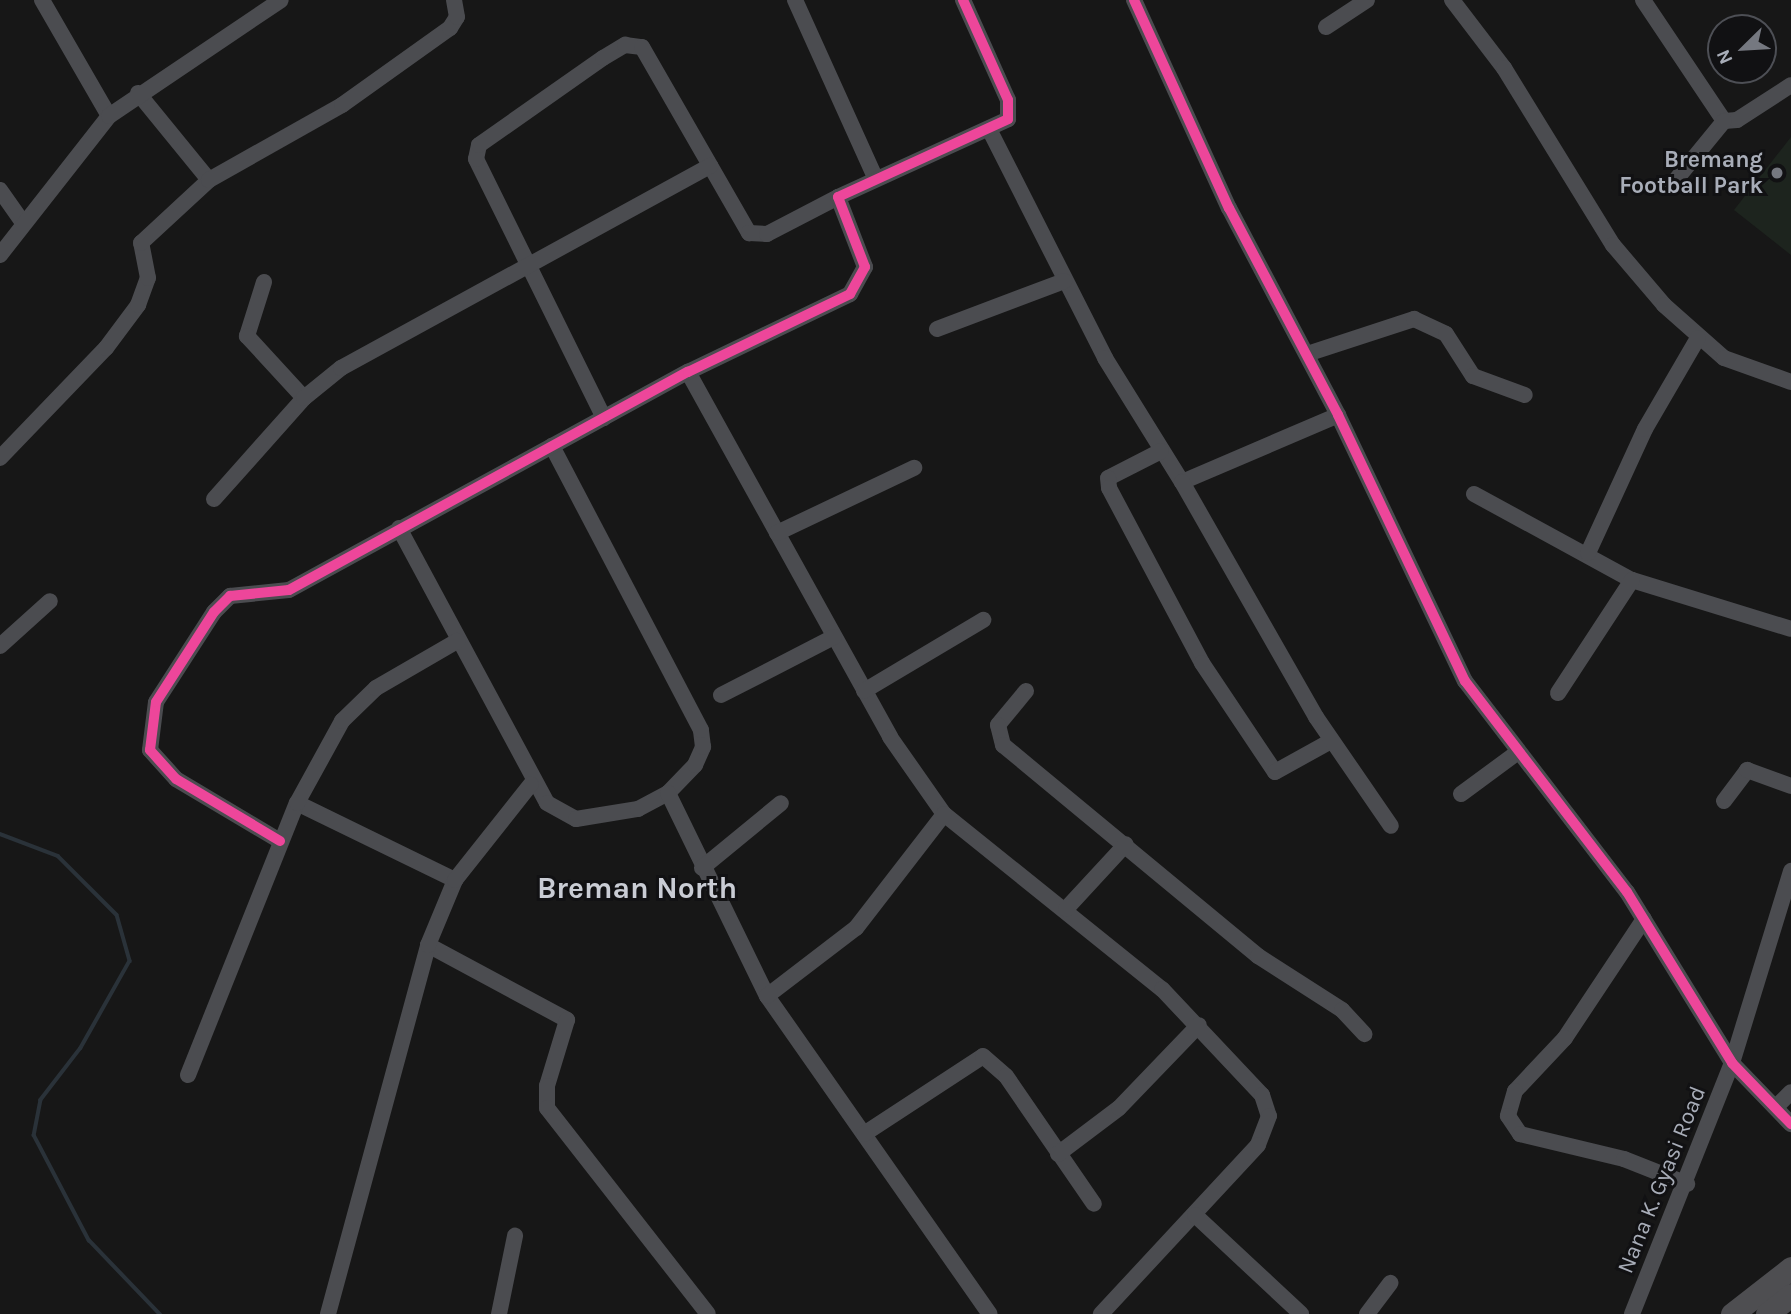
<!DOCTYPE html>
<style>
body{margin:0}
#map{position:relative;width:1791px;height:1314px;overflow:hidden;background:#171717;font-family:Karla,sans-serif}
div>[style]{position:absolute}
.green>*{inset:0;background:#1d241e}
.stream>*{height:3.5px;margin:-1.75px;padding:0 1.75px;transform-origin:1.75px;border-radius:1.75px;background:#2a3239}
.minor>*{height:16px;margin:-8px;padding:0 8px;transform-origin:8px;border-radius:8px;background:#4b4c50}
.highway>*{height:23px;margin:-11.5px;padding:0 11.5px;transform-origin:11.5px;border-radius:11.5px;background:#4e4e51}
.cycleway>*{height:10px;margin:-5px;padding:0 5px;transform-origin:5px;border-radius:5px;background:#ed469a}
.dots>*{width:19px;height:19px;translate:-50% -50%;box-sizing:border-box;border:4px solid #111113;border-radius:50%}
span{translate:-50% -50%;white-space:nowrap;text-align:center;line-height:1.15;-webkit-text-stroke:6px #111113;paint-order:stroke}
.poi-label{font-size:23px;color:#a8adb8;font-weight:700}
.right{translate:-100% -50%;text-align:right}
.street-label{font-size:23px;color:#a8adb8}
.district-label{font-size:30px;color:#c9ccd4;font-weight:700}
.north{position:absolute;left:1707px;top:14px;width:70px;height:70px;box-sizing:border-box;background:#111113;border:2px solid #4d4f55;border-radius:50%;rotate:246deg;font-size:19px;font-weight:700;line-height:28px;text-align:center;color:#a8adb8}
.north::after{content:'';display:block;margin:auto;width:24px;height:32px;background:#757880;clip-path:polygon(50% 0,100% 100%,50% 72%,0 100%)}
</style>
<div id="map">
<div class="green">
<i style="clip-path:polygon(1791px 137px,1791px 255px,1734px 210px)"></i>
</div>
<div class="stream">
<i style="left:0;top:834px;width:62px;rotate:20.8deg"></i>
<i style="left:58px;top:856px;width:83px;rotate:45deg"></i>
<i style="left:117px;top:915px;width:48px;rotate:74.2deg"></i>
<i style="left:130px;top:961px;width:100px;rotate:119.4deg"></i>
<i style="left:81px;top:1048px;width:66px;rotate:127.6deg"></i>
<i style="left:41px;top:1100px;width:36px;rotate:101deg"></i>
<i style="left:34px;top:1135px;width:119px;rotate:62.4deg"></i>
<i style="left:89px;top:1240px;width:103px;rotate:46.2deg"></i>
</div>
<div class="minor">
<i style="left:42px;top:0;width:134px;rotate:60deg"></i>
<i style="left:795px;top:0;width:196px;rotate:65.7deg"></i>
<i style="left:1134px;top:0;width:229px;rotate:65.5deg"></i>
<i style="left:1229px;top:208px;width:234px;rotate:62.2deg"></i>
<i style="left:1338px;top:415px;width:295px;rotate:64.5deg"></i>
<i style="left:1465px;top:681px;width:266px;rotate:52.5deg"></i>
<i style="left:1627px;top:892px;width:201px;rotate:58.4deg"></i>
<i style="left:1732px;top:1063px;width:85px;rotate:46deg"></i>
<i style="left:1452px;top:0;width:86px;rotate:52.6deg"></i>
<i style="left:1504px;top:68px;width:208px;rotate:58.4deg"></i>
<i style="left:1613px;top:245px;width:79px;rotate:49.6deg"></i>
<i style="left:1664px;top:305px;width:80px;rotate:41.5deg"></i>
<i style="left:1724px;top:358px;width:71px;rotate:19.7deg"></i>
<i style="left:1643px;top:0;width:146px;rotate:56.2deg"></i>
<i style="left:1724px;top:121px;width:13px;rotate:-4deg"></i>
<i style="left:1737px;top:120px;width:64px;rotate:-32.9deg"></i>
<i style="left:1326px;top:27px;width:49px;rotate:-33.4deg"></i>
<i style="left:138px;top:93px;width:112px;rotate:50.8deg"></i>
<i style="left:989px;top:129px;width:257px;rotate:63.1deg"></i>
<i style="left:1105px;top:358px;width:146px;rotate:58.2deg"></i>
<i style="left:1182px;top:482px;width:170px;rotate:-23.2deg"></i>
<i style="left:1670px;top:187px;width:85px;rotate:-50.7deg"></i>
<i style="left:0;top:190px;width:39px;rotate:55deg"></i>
<i style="left:0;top:255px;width:177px;rotate:-51.9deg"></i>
<i style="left:109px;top:116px;width:207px;rotate:-34deg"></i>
<i style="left:264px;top:282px;width:57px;rotate:107.5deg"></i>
<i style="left:247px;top:336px;width:84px;rotate:47.4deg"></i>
<i style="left:937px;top:329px;width:136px;rotate:-20.7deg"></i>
<i style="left:1307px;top:354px;width:113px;rotate:-18.1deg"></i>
<i style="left:1414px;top:319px;width:35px;rotate:25deg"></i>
<i style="left:1446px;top:334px;width:50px;rotate:57.3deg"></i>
<i style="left:1473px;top:376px;width:55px;rotate:20.1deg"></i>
<i style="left:688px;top:372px;width:417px;rotate:61deg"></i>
<i style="left:890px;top:737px;width:94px;rotate:55deg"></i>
<i style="left:944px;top:814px;width:280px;rotate:38.8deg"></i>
<i style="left:1162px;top:989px;width:146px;rotate:46.7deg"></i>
<i style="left:1262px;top:1095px;width:22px;rotate:72deg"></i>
<i style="left:1269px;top:1116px;width:31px;rotate:111deg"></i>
<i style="left:1258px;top:1145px;width:231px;rotate:132.9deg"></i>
<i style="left:604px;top:418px;width:289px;rotate:-116.3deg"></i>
<i style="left:476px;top:159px;width:14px;rotate:-78deg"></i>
<i style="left:479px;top:145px;width:151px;rotate:-35.1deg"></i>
<i style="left:603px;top:58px;width:26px;rotate:-31deg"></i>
<i style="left:625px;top:45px;width:17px;rotate:7deg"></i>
<i style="left:642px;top:47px;width:215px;rotate:60.1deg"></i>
<i style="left:749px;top:233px;width:18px;rotate:3deg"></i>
<i style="left:767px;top:234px;width:80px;rotate:-27.5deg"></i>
<i style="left:1161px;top:451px;width:59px;rotate:153deg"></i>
<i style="left:1108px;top:478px;width:10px;rotate:84deg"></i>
<i style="left:1109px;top:488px;width:198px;rotate:62deg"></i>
<i style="left:1202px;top:663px;width:131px;rotate:56.2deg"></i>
<i style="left:1275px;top:772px;width:64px;rotate:-29deg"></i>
<i style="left:0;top:458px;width:153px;rotate:-46.1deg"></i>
<i style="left:106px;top:348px;width:54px;rotate:-53.3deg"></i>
<i style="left:138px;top:305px;width:29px;rotate:-70deg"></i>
<i style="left:148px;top:278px;width:36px;rotate:-101deg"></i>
<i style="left:141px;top:243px;width:93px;rotate:-42.8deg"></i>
<i style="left:209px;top:180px;width:153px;rotate:-29.4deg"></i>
<i style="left:342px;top:105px;width:133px;rotate:-35.5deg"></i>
<i style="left:450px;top:28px;width:13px;rotate:-58deg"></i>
<i style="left:457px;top:17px;width:17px;rotate:-100deg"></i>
<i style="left:1182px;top:482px;width:271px;rotate:60.3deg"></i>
<i style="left:1316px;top:717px;width:132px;rotate:55.5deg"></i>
<i style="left:1474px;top:494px;width:180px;rotate:28.6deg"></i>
<i style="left:1632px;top:580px;width:166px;rotate:17.1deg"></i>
<i style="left:214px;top:499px;width:135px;rotate:-48.3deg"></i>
<i style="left:304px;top:398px;width:48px;rotate:-39deg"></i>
<i style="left:341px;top:368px;width:421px;rotate:-28.7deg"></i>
<i style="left:399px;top:528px;width:312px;rotate:61.7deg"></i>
<i style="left:547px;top:803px;width:33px;rotate:29deg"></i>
<i style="left:576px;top:819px;width:63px;rotate:-9.2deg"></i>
<i style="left:638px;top:809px;width:34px;rotate:-28deg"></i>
<i style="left:668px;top:793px;width:39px;rotate:-46deg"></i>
<i style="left:695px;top:765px;width:20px;rotate:-66deg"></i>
<i style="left:703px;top:747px;width:17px;rotate:-97deg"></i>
<i style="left:701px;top:730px;width:321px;rotate:-117.7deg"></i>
<i style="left:777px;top:533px;width:152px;rotate:-25.4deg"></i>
<i style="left:1588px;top:553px;width:136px;rotate:-65.3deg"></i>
<i style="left:1645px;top:429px;width:105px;rotate:-59.8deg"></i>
<i style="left:0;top:646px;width:67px;rotate:-42deg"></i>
<i style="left:864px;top:691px;width:139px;rotate:-30.8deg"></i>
<i style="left:1026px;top:691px;width:44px;rotate:129.5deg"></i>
<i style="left:998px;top:725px;width:21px;rotate:76deg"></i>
<i style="left:1003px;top:745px;width:331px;rotate:39.6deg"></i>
<i style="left:1258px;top:956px;width:100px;rotate:32.7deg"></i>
<i style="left:1342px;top:1010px;width:33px;rotate:47deg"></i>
<i style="left:1558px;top:693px;width:135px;rotate:-56.8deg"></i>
<i style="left:721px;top:695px;width:127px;rotate:-27.2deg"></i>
<i style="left:668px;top:793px;width:226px;rotate:64deg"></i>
<i style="left:767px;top:996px;width:388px;rotate:55deg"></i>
<i style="left:1461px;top:794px;width:71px;rotate:-36.4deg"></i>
<i style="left:1724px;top:801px;width:39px;rotate:-53deg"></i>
<i style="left:1747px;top:770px;width:47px;rotate:20deg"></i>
<i style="left:297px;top:803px;width:176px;rotate:26deg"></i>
<i style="left:280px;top:841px;width:121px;rotate:-149.2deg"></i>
<i style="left:176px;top:779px;width:39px;rotate:-132deg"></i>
<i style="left:150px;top:750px;width:48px;rotate:-82.9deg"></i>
<i style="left:156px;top:702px;width:107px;rotate:-57.2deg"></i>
<i style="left:214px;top:612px;width:23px;rotate:-45deg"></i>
<i style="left:230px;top:596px;width:59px;rotate:-5.8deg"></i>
<i style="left:289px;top:590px;width:455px;rotate:-28.7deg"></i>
<i style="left:688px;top:372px;width:180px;rotate:-25.7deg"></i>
<i style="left:850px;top:294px;width:31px;rotate:-61deg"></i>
<i style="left:865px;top:267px;width:75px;rotate:-111.1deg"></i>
<i style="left:838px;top:197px;width:187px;rotate:-24.6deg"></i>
<i style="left:1008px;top:119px;width:19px;rotate:-90deg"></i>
<i style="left:1008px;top:100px;width:110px;rotate:-114.2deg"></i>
<i style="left:702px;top:868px;width:102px;rotate:-39.4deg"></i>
<i style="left:1066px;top:909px;width:88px;rotate:-47.3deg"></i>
<i style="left:1644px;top:919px;width:143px;rotate:123.6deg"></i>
<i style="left:1565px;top:1038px;width:73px;rotate:133.3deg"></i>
<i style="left:1515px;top:1091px;width:26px;rotate:106deg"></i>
<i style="left:1508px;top:1116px;width:22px;rotate:56deg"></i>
<i style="left:1520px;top:1134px;width:107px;rotate:13.5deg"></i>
<i style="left:1624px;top:1159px;width:68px;rotate:21.6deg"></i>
<i style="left:428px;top:945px;width:158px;rotate:28.3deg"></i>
<i style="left:567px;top:1020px;width:69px;rotate:106.9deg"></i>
<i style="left:547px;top:1086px;width:22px;rotate:90deg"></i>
<i style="left:547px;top:1108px;width:261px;rotate:52deg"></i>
<i style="left:767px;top:996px;width:112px;rotate:-37.4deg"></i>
<i style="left:856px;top:928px;width:144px;rotate:-52.3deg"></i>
<i style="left:188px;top:1075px;width:293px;rotate:-68.2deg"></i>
<i style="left:297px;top:803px;width:94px;rotate:-61.2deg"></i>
<i style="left:342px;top:721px;width:47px;rotate:-44.1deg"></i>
<i style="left:376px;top:688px;width:94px;rotate:-30.1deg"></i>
<i style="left:1776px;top:1107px;width:21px;rotate:-45deg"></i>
<i style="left:864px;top:1134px;width:142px;rotate:-33.2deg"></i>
<i style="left:983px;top:1056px;width:30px;rotate:41deg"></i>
<i style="left:1006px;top:1076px;width:155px;rotate:55.5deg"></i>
<i style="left:1058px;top:1154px;width:76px;rotate:-37deg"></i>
<i style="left:1119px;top:1108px;width:115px;rotate:-46.1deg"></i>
<i style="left:1195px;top:1215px;width:145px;rotate:43deg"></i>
<i style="left:328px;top:1314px;width:382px;rotate:-74.8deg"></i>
<i style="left:428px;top:945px;width:70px;rotate:-67.4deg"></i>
<i style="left:455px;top:880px;width:122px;rotate:-51.6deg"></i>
<i style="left:499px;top:1314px;width:80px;rotate:-78.4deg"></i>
<i style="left:1367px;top:1314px;width:39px;rotate:-53deg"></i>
<i style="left:1632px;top:1314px;width:270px;rotate:-68.3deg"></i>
<i style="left:1732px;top:1063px;width:201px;rotate:-72.9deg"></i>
</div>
<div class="highway">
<i style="left:1732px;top:1314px;width:75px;rotate:-37.9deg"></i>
<i style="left:1767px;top:1314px;width:31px;rotate:-38deg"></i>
</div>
<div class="cycleway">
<i style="left:1134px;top:0;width:229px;rotate:65.5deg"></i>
<i style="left:1229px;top:208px;width:234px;rotate:62.2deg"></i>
<i style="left:1338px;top:415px;width:295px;rotate:64.5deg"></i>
<i style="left:1465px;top:681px;width:266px;rotate:52.5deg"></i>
<i style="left:1627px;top:892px;width:201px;rotate:58.4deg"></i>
<i style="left:1732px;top:1063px;width:85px;rotate:46deg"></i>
<i style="left:280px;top:841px;width:121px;rotate:-149.2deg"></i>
<i style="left:176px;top:779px;width:39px;rotate:-132deg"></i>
<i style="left:150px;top:750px;width:48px;rotate:-82.9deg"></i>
<i style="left:156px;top:702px;width:107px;rotate:-57.2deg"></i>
<i style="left:214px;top:612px;width:23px;rotate:-45deg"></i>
<i style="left:230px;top:596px;width:59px;rotate:-5.8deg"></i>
<i style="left:289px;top:590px;width:455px;rotate:-28.7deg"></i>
<i style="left:688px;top:372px;width:180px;rotate:-25.7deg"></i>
<i style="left:850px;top:294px;width:31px;rotate:-61deg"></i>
<i style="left:865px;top:267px;width:75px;rotate:-111.1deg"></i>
<i style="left:838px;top:197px;width:187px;rotate:-24.6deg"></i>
<i style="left:1008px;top:119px;width:19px;rotate:-90deg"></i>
<i style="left:1008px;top:100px;width:110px;rotate:-114.2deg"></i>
</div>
<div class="dots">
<i style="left:1777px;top:173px;background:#757880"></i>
</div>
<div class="poi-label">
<span class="right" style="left:1763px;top:173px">Bremang<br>Football Park</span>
</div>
<div class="street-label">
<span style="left:1662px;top:1180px;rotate:-68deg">Nana K. Gyasi Road</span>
</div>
<div class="district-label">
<span style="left:637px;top:888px">Breman North</span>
</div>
<div class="north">N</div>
</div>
